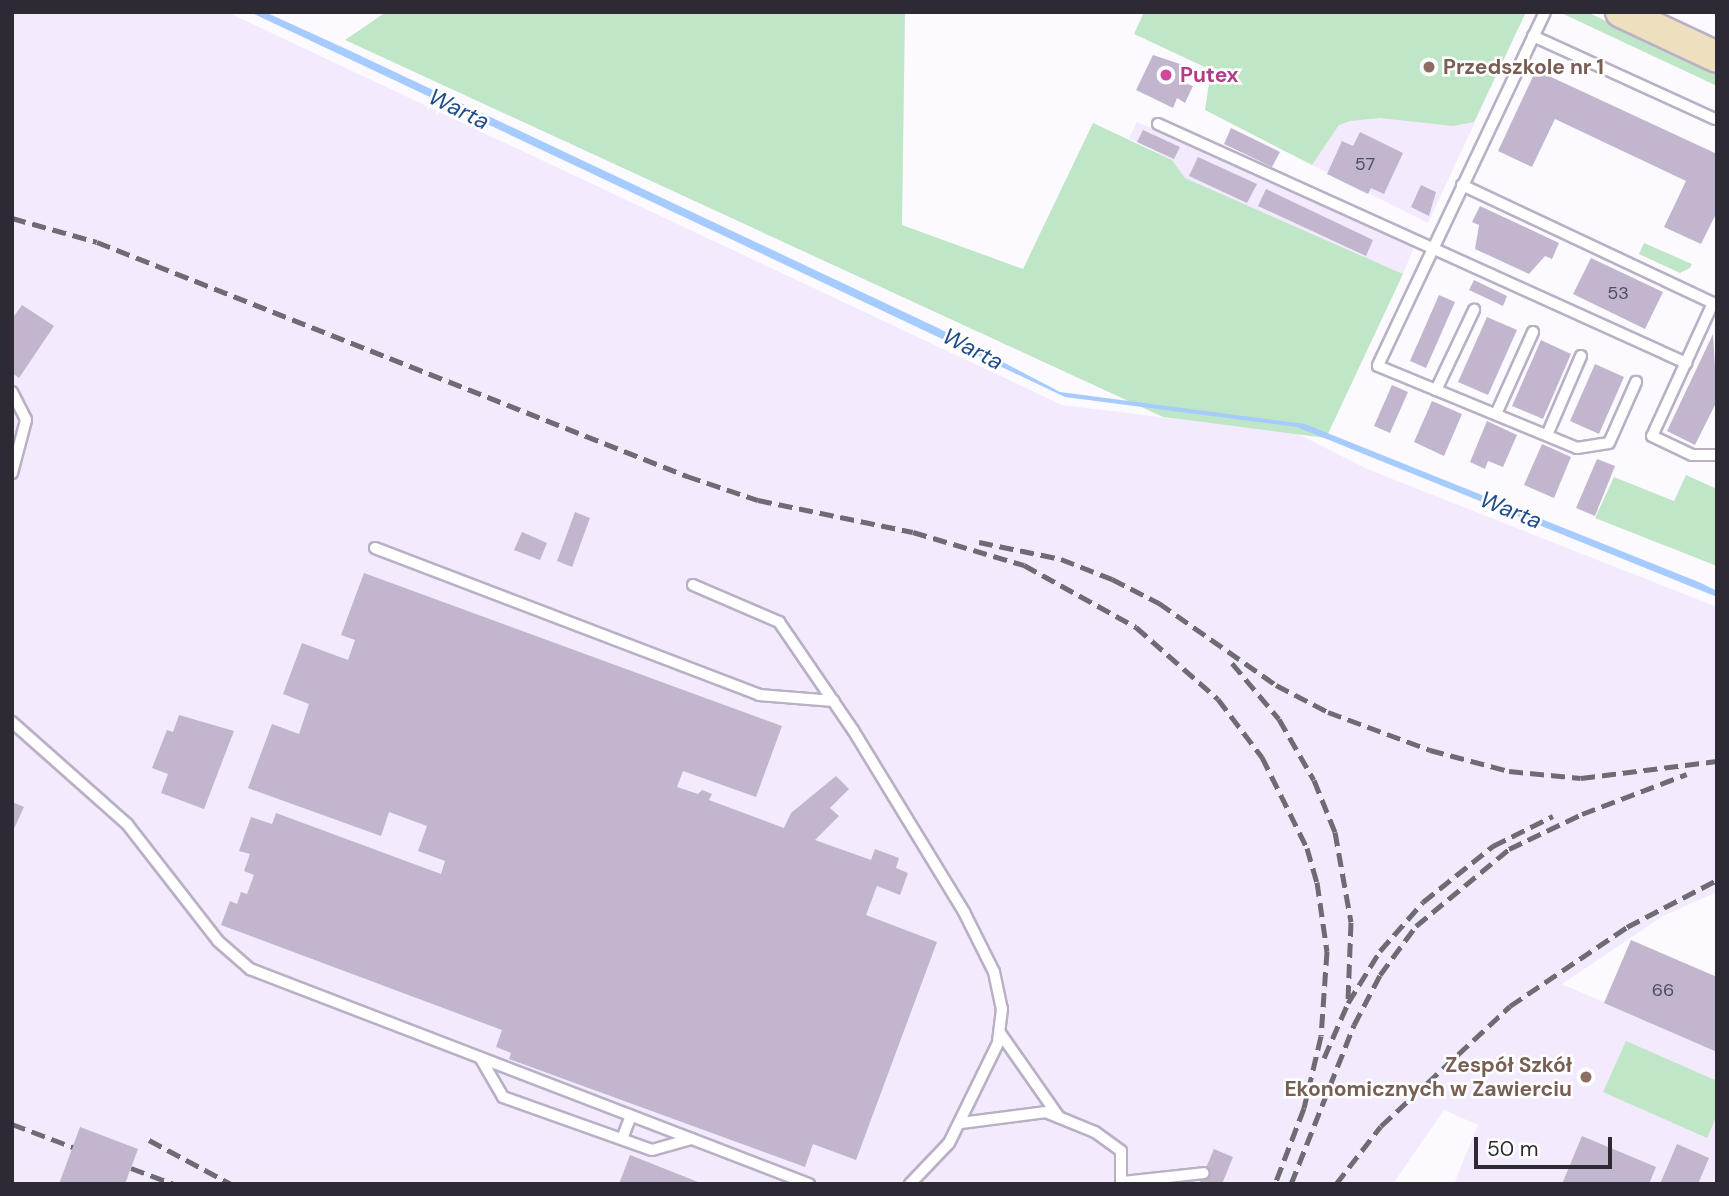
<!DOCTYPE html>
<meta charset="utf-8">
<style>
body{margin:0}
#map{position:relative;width:1729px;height:1196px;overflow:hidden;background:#fcfaff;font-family:"DM Sans",sans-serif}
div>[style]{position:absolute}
.built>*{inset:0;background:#f3eafd}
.green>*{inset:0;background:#bfe6c6}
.water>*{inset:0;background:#a6cbff}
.building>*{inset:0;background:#c1b6cd}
.roads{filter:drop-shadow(2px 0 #bab0c6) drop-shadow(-2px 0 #bab0c6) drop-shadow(0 2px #bab0c6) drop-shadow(0 -2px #bab0c6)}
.service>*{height:10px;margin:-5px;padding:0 5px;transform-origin:5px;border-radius:5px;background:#fff}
.secondary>*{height:30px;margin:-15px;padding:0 15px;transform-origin:15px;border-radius:15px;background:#eee0bf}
.rail>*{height:5px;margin-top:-2.5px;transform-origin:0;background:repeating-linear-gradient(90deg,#6e6b73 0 14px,transparent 0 21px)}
.dots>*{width:19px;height:19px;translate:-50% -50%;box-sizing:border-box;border:4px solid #fff;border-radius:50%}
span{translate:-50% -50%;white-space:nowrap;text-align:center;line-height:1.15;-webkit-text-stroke:5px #fff;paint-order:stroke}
.number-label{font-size:18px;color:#534d5a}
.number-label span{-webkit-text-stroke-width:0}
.education-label{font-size:21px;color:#785e54;font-weight:700}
.left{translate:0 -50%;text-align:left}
.right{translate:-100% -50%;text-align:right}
.hotel-label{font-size:21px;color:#b23c85;font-weight:700}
.water-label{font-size:23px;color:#214d8b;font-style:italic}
.frame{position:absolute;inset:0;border:14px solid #2e2a33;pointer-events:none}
.scale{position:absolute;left:1474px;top:1137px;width:138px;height:32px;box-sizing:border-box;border:4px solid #2e2a33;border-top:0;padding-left:9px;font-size:21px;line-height:24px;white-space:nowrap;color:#2e2a33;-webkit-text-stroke:5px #fff;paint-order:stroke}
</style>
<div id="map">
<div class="built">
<i style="clip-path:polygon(12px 12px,227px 12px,1062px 405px,1298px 434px,1367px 469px,1717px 607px,1717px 892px,1663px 916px,1562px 984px,1717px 1052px,1717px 1184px,1454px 1184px,1478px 1125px,1444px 1110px,1393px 1184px,12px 1184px)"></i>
<i style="clip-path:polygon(1383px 12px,1526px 12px,1428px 223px,1312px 165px)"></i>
<i style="clip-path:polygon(1137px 122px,1414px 247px,1403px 274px,1185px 178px,1172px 160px,1129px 138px)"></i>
</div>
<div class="green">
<i style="clip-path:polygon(386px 12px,905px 12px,902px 225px,1023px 269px,1093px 123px,1172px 160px,1185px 178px,1403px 274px,1326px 438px,1163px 417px,345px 40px)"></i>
<i style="clip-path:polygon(1144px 12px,1526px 12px,1474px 122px,1453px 126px,1380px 118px,1350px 121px,1339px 125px,1312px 165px,1205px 110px,1211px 70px,1134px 34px)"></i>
<i style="clip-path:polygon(1559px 12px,1587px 12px,1717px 74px,1717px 86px)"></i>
<i style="clip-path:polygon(1644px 243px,1692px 264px,1690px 268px,1680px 273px,1639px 254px)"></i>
<i style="clip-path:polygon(1686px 475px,1717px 489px,1717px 566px,1595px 518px,1614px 477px,1674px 501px)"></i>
<i style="clip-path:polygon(1626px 1041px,1717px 1081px,1717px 1115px,1707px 1138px,1603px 1092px)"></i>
</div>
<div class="water">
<i style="clip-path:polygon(250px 12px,265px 12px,344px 48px,938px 328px,1060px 392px,1305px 424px,1701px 583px,1717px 591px,1717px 597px,1297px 427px,1065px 397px)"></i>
</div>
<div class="building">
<i style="clip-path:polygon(1153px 55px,1192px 68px,1185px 83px,1193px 86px,1185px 103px,1177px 98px,1173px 108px,1136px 90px)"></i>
<i style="clip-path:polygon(1536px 70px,1717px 154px,1717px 212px,1701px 244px,1664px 227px,1686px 181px,1555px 119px,1532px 167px,1498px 151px)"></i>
<i style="clip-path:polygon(1231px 128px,1280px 152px,1272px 167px,1224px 144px)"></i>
<i style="clip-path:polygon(1143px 130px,1180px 147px,1174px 159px,1137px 142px)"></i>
<i style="clip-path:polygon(1360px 132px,1403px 153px,1384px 194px,1371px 188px,1368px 194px,1327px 174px,1342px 141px,1353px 146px)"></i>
<i style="clip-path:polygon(1198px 157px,1257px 184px,1247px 203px,1189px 176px)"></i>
<i style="clip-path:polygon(1421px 185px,1436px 192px,1429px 216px,1411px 207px)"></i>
<i style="clip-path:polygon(1266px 189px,1373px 240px,1366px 256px,1258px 206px)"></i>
<i style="clip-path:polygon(1480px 206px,1559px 243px,1552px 259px,1545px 256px,1529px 274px,1475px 249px,1479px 225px,1472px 222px)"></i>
<i style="clip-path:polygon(1591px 258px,1663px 292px,1645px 329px,1573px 294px)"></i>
<i style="clip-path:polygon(1474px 280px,1507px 296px,1503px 306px,1469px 290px)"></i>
<i style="clip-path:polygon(1439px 295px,1455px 302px,1426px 368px,1410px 361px)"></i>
<i style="clip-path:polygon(22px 305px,54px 326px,19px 378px,12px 373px,12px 319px)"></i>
<i style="clip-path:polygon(1487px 317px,1517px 330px,1488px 395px,1458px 382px)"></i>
<i style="clip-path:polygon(1713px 334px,1717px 401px,1695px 445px,1667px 431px)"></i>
<i style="clip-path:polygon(1541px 340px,1571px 354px,1543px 419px,1512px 406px)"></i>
<i style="clip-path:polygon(1595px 364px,1624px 377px,1599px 434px,1570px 421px)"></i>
<i style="clip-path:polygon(1392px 385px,1408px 392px,1390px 433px,1374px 426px)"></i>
<i style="clip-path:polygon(1432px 401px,1462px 414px,1444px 456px,1414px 442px)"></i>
<i style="clip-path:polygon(1487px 421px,1517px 435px,1503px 467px,1488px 461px,1485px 469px,1470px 462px)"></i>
<i style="clip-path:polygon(1542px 444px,1571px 457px,1554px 498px,1524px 485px)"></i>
<i style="clip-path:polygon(1597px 459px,1615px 466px,1595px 516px,1576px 508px)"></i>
<i style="clip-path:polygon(575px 512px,590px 518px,572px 567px,557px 561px)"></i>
<i style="clip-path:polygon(522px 532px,547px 543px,540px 560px,514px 550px)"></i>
<i style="clip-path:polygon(364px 573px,782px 726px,756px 797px,683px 771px,677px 787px,698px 794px,702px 790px,712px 794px,709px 800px,784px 828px,791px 813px,836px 776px,849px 789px,830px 808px,839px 816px,815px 840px,871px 860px,875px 849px,899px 858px,896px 868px,908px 873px,900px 895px,877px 886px,866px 915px,937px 942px,856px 1160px,813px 1144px,805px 1167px,509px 1059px,511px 1053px,496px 1047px,502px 1030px,221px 925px,230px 901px,237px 904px,241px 892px,247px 894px,254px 875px,244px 871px,250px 854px,239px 851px,251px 817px,272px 824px,276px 813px,441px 874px,445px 861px,418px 851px,427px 826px,389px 812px,381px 836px,248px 788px,272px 724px,299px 734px,309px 704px,283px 694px,302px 643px,348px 660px,355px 640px,341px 635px)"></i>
<i style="clip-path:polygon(179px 715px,234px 731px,204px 809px,161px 793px,168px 774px,152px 768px,167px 730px,173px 732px)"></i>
<i style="clip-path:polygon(12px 802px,24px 807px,12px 833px)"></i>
<i style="clip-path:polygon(1631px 940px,1717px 977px,1717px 1052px,1604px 1003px)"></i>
<i style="clip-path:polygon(80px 1127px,138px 1149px,125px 1184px,59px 1184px)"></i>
<i style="clip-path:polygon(1582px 1136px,1656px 1167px,1649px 1184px,1562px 1184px)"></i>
<i style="clip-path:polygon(1677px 1144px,1709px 1158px,1698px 1184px,1660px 1184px)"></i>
<i style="clip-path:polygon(1214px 1149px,1233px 1157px,1222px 1184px,1205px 1184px,1200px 1182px)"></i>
<i style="clip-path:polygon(630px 1155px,703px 1184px,619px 1184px)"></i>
</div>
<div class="roads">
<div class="service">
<i style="left:1545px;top:12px;width:391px;rotate:115.3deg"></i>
<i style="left:1378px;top:366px;width:215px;rotate:22.4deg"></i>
<i style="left:1577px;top:448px;width:32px;rotate:-9deg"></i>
<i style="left:1609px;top:443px;width:67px;rotate:-66.1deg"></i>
<i style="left:1533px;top:36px;width:200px;rotate:24.5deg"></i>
<i style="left:1158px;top:124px;width:580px;rotate:24.35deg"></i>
<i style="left:1462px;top:185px;width:282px;rotate:25.2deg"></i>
<i style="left:1713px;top:303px;width:146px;rotate:114.6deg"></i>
<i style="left:1652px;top:436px;width:44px;rotate:25.4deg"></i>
<i style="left:1692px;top:455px;width:25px"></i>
<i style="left:1436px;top:390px;width:89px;rotate:-64.6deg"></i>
<i style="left:12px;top:392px;width:31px;rotate:63deg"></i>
<i style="left:26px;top:420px;width:55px;rotate:104.8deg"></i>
<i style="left:1496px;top:414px;width:90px;rotate:-65.7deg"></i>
<i style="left:1547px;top:435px;width:86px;rotate:-66.7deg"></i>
<i style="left:375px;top:548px;width:411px;rotate:20.9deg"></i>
<i style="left:759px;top:695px;width:75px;rotate:4.6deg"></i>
<i style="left:693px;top:585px;width:94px;rotate:23.3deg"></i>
<i style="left:779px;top:622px;width:131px;rotate:55.6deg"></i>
<i style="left:853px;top:730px;width:213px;rotate:58.6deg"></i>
<i style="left:964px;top:912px;width:67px;rotate:63.4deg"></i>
<i style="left:994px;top:972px;width:38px;rotate:78deg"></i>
<i style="left:1002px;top:1009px;width:34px;rotate:97deg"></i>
<i style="left:998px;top:1043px;width:111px;rotate:116.1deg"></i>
<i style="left:949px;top:1143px;width:57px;rotate:133.6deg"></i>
<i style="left:12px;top:722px;width:154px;rotate:41.6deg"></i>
<i style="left:127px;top:824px;width:148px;rotate:52.1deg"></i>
<i style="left:218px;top:941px;width:43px;rotate:41.2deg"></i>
<i style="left:250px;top:969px;width:599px;rotate:21.04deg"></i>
<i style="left:1000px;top:1033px;width:103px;rotate:54.9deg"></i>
<i style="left:481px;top:1059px;width:44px;rotate:59.9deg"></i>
<i style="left:503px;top:1097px;width:158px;rotate:19.6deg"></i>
<i style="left:652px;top:1150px;width:41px;rotate:-15.8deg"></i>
<i style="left:961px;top:1123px;width:86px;rotate:-7.4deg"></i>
<i style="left:1046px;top:1112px;width:53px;rotate:22.2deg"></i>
<i style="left:1095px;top:1132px;width:32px;rotate:36deg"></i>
<i style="left:1121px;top:1151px;width:33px;rotate:90deg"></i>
<i style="left:622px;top:1139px;width:25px;rotate:-69deg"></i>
<i style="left:1123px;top:1182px;width:81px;rotate:-6.3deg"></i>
</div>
<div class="secondary">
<i style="left:1621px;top:12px;width:106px;rotate:25.1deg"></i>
</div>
</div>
<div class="rail">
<i style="left:12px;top:218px;width:88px;rotate:15.8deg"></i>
<i style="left:97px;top:242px;width:635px;rotate:21.63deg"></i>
<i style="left:687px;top:476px;width:75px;rotate:18.7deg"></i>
<i style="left:758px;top:500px;width:158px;rotate:11.7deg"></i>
<i style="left:913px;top:532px;width:116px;rotate:16.6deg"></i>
<i style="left:1024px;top:565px;width:128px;rotate:29deg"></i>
<i style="left:1136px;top:627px;width:109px;rotate:41.3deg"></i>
<i style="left:1218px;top:699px;width:73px;rotate:52.8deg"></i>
<i style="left:1262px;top:757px;width:102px;rotate:63.7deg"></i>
<i style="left:1307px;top:848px;width:35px;rotate:74deg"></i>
<i style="left:1317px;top:882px;width:70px;rotate:81.8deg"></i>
<i style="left:1327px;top:951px;width:85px;rotate:94deg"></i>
<i style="left:1321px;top:1036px;width:74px;rotate:103.3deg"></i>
<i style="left:1304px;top:1108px;width:81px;rotate:110.9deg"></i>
<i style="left:979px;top:542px;width:84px;rotate:11.7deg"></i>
<i style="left:1061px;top:559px;width:55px;rotate:21.4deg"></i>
<i style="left:1112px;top:579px;width:53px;rotate:27.1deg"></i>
<i style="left:1159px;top:603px;width:143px;rotate:35deg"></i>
<i style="left:1276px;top:685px;width:59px;rotate:27.4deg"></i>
<i style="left:1328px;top:712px;width:109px;rotate:20.4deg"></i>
<i style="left:1430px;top:750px;width:82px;rotate:14.9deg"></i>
<i style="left:1509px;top:771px;width:72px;rotate:5.6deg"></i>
<i style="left:1581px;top:778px;width:137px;rotate:-7.1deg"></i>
<i style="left:1232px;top:663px;width:73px;rotate:50deg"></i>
<i style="left:1279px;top:719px;width:70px;rotate:60.2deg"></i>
<i style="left:1314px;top:780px;width:56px;rotate:68deg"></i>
<i style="left:1335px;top:832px;width:91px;rotate:79.9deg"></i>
<i style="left:1351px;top:922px;width:79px;rotate:92.2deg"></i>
<i style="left:1324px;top:1058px;width:60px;rotate:-66.4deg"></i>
<i style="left:1348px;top:1003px;width:61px;rotate:-58.4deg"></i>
<i style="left:1380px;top:951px;width:65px;rotate:-48.7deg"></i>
<i style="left:1423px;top:902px;width:90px;rotate:-38.7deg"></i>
<i style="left:1493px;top:846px;width:67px;rotate:-26.6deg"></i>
<i style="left:12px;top:1124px;width:65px;rotate:20.7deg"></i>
<i style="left:149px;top:1140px;width:93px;rotate:28.2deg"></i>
<i style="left:131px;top:1168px;width:46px;rotate:20.4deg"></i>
<i style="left:1291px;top:1184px;width:171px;rotate:-68.4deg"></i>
<i style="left:1354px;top:1025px;width:56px;rotate:-62.5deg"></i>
<i style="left:1380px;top:975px;width:61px;rotate:-53.7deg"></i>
<i style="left:1416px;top:926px;width:121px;rotate:-39.6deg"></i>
<i style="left:1509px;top:849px;width:81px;rotate:-25.6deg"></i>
<i style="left:1582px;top:814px;width:112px;rotate:-20.9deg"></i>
<i style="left:1336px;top:1184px;width:73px;rotate:-52.2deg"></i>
<i style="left:1381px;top:1126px;width:176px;rotate:-42.9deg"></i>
<i style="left:1510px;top:1006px;width:141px;rotate:-34deg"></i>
<i style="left:1627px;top:927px;width:102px;rotate:-27.6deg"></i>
</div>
<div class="dots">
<i style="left:1429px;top:67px;background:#8d6e63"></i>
<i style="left:1166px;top:75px;background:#d1479c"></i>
<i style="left:1586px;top:1077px;background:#8d6e63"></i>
</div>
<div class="number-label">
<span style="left:1365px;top:164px">57</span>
<span style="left:1618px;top:293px">53</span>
<span style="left:1663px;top:990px">66</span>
</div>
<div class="education-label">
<span class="left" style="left:1443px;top:67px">Przedszkole nr 1</span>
<span class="right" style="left:1572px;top:1077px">Zespół Szkół<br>Ekonomicznych w Zawierciu</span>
</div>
<div class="hotel-label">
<span class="left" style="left:1180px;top:75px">Putex</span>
</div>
<div class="water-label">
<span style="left:459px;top:109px;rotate:26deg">Warta</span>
<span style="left:973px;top:349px;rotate:27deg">Warta</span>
<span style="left:1511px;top:510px;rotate:22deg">Warta</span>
</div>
<div class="frame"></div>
<div class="scale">50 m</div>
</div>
